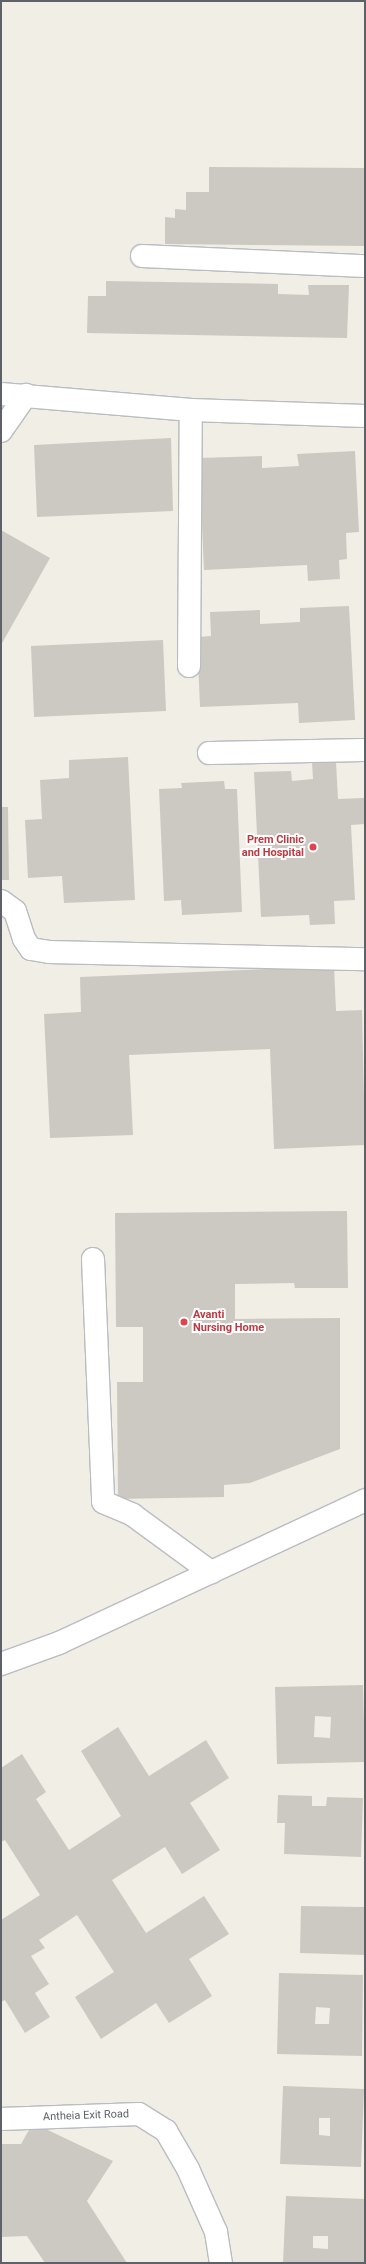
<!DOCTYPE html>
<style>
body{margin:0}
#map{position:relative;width:366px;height:2264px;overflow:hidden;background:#f1eee6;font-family:Roboto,sans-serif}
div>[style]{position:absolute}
.building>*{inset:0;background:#ccc9c3}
.roads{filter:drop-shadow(1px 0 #b9bcc1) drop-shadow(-1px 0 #b9bcc1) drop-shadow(0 1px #b9bcc1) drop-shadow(0 -1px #b9bcc1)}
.minor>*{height:22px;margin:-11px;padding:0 11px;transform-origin:11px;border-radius:11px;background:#fff}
.dots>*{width:11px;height:11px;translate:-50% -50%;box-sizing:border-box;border:2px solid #fff;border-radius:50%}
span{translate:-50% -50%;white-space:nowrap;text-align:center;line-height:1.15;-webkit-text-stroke:4px #fff;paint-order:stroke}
.health-label{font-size:11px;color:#be3a42;font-weight:700}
.right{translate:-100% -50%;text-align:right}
.left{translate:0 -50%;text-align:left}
.street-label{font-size:11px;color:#5e6268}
.frame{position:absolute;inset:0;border:2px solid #5e6268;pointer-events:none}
</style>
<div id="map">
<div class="building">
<i style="clip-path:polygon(209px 167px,365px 168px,365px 246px,165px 244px,165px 217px,175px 218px,175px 209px,186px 210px,186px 192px,209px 192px)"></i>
<i style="clip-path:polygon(106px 281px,278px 284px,278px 294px,309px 295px,308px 285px,349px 285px,347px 338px,87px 333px,88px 296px,106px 296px)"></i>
<i style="clip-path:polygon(171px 438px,173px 511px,37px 517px,34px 445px)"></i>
<i style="clip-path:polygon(355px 451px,359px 532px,346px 533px,347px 559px,339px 560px,340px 579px,308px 581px,307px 565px,204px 570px,199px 458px,262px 456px,262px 468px,299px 466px,297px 454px)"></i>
<i style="clip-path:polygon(1px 530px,50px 558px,1px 645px)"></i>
<i style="clip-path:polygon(349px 606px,355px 720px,299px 723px,298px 703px,200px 707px,197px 637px,211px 636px,210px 612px,260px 610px,260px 624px,300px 622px,300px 608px)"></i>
<i style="clip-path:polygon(163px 640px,166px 711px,34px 717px,31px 646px)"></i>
<i style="clip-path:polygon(128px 757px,135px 900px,64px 903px,62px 876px,28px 878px,25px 820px,42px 819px,40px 780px,69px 778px,69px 760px)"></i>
<i style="clip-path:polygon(336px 762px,338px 799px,364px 798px,365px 824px,351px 825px,355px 900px,334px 901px,335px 924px,310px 925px,309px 915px,261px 917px,254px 772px,291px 771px,292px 781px,313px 779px,312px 763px)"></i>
<i style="clip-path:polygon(224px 781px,225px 789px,237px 789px,242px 912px,182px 915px,181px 900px,164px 901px,159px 789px,182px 788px,181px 783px)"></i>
<i style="clip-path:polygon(1px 807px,8px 807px,9px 880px,1px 880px)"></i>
<i style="clip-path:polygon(334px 966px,336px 1011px,362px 1010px,365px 1145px,274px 1149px,270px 1049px,129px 1055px,133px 1135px,50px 1138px,44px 1014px,81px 1012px,80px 977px)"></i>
<i style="clip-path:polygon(347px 1211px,348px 1288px,295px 1288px,294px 1283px,235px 1284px,235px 1319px,340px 1318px,340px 1449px,250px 1483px,224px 1485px,224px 1497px,118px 1499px,117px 1382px,143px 1382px,143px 1327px,116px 1327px,115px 1213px)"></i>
<i style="clip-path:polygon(evenodd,363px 1685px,365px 1762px,277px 1764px,275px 1687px,363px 1685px,315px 1716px,331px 1717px,330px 1738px,314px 1737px,315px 1716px)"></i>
<i style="clip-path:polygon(118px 1727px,149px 1776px,206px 1740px,229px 1778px,190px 1803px,220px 1850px,182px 1874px,165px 1847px,112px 1880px,146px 1933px,204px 1896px,229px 1934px,189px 1959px,212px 1996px,169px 2023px,156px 2003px,101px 2039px,75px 1997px,114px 1972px,77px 1915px,39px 1940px,45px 1948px,31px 1956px,49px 1984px,35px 1993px,50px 2017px,25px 2033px,5px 2000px,1px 2002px,1px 1920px,40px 1895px,5px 1840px,1px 1842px,1px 1768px,22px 1754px,46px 1792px,36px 1799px,69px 1850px,121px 1816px,81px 1751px)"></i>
<i style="clip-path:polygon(278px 1795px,312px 1796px,312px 1806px,326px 1806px,327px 1797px,363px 1798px,361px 1857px,284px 1854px,285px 1823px,277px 1823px)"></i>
<i style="clip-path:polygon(301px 1906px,365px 1907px,365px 1955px,300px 1953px)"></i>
<i style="clip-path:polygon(evenodd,279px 1973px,363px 1975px,362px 2056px,277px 2054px,279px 1973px,316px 2007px,330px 2008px,329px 2024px,315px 2024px,316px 2007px)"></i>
<i style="clip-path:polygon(evenodd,283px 2086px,364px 2089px,361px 2167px,280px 2164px,283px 2086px,319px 2118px,330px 2118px,330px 2136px,319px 2135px,319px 2118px)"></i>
<i style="clip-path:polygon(33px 2123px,113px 2161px,87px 2201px,127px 2263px,45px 2263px,27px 2236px,1px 2237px,1px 2144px,21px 2144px)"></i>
<i style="clip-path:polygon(evenodd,286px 2196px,365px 2199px,365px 2263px,283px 2263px,286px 2196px,313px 2236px,328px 2236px,328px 2249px,313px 2248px,313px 2236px)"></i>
</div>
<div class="roads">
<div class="minor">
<i style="left:142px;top:256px;width:223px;rotate:2.6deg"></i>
<i style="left:1px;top:394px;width:191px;rotate:4.8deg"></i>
<i style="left:191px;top:410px;width:174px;rotate:2deg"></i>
<i style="left:1px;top:431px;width:44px;rotate:-55.2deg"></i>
<i style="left:189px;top:666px;width:256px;rotate:-89.6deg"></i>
<i style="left:209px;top:753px;width:156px;rotate:-1.1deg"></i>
<i style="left:1px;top:901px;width:17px;rotate:36deg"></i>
<i style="left:15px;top:911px;width:29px;rotate:72deg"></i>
<i style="left:24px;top:939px;width:12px;rotate:55deg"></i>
<i style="left:31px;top:949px;width:18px;rotate:9deg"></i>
<i style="left:49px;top:952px;width:316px;rotate:1.3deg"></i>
<i style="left:93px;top:1259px;width:243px;rotate:87.6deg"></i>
<i style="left:103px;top:1502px;width:33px;rotate:23deg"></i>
<i style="left:133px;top:1515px;width:97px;rotate:36.2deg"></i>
<i style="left:1px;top:1664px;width:62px;rotate:-19.9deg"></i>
<i style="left:59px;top:1643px;width:338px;rotate:-25deg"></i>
<i style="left:1px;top:2119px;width:138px;rotate:-2.1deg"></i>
<i style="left:139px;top:2114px;width:32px;rotate:32deg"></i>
<i style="left:166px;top:2131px;width:44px;rotate:59.9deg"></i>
<i style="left:188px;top:2169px;width:69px;rotate:66deg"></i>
<i style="left:216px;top:2232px;width:31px;rotate:81deg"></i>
</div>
</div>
<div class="dots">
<i style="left:313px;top:847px;background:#e0444e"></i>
<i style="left:184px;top:1322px;background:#e0444e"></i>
</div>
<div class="health-label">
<span class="right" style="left:304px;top:847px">Prem Clinic<br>and Hospital</span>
<span class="left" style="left:193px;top:1322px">Avanti<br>Nursing Home</span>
</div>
<div class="street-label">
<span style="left:86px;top:2116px;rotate:-2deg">Antheia Exit Road</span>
</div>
<div class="frame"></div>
</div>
